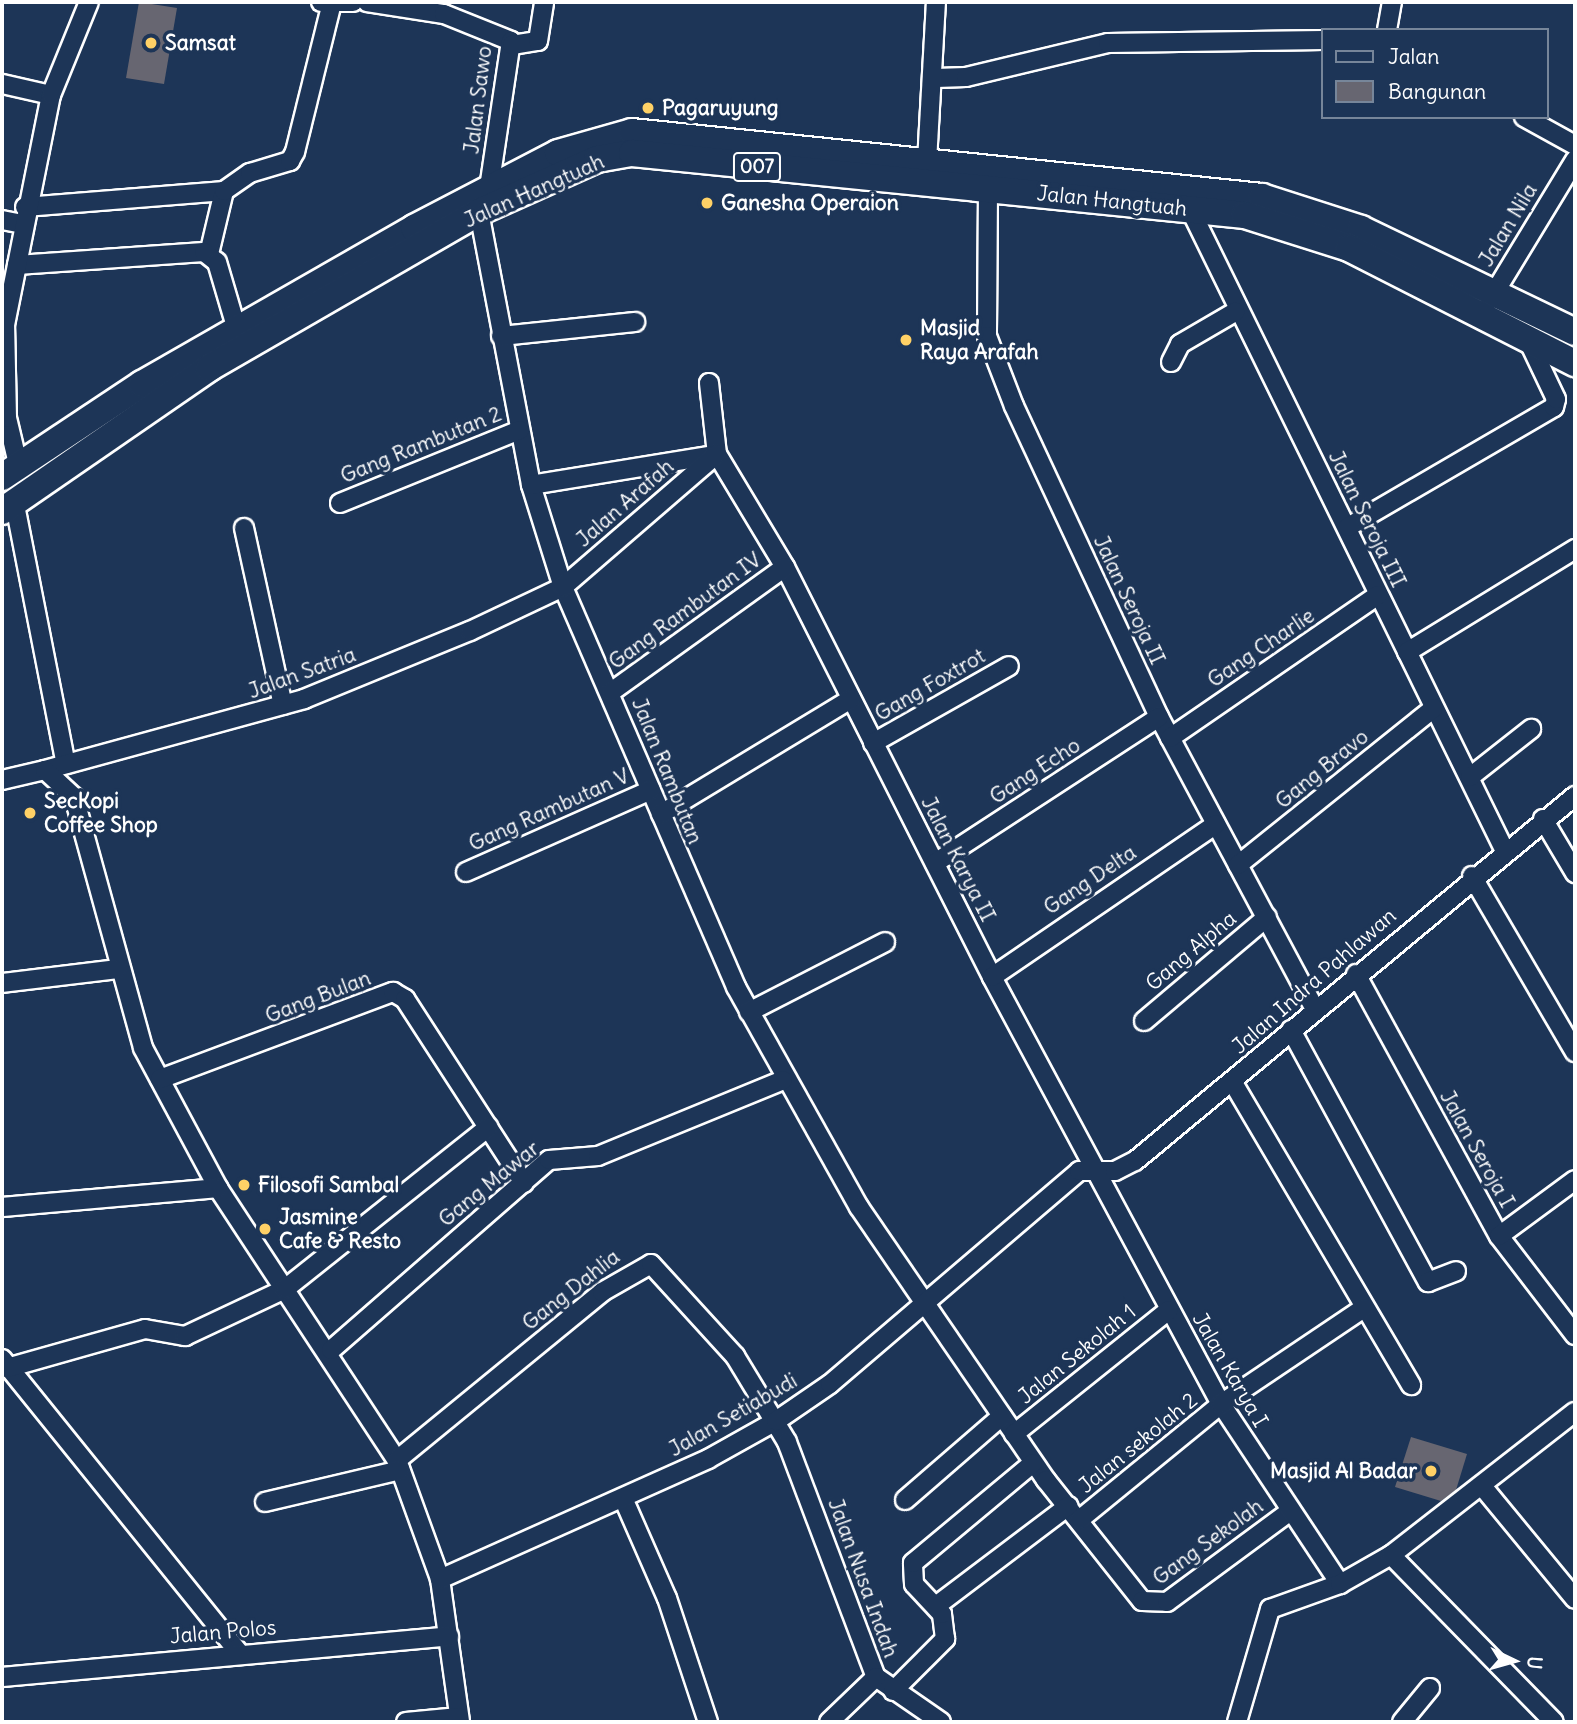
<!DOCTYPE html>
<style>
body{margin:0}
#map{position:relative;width:1577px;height:1724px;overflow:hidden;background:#1d3557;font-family:Delius,sans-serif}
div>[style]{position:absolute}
.building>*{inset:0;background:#676671}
.roads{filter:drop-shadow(2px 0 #fff) drop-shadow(-2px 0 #fff) drop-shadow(0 2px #fff) drop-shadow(0 -2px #fff)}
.minor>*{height:18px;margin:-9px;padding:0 9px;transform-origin:9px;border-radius:9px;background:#1d3557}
.highway>*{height:26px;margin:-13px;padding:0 13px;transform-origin:13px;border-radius:13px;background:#1d3557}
.dots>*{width:19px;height:19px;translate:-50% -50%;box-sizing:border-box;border:4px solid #1d3557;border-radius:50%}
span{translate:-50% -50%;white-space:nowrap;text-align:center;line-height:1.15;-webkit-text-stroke:7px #1d3557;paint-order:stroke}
.shield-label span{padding:2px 5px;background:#1d3557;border:2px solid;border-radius:5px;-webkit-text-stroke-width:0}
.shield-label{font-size:19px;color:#fff;font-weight:700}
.poi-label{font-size:21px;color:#fff;font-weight:700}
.left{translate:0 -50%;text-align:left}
.right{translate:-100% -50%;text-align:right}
.street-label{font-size:21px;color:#fff}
.frame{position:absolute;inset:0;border:4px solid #fff;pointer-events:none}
.legend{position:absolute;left:1321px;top:28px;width:228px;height:91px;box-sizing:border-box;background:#1d3557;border:2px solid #77869a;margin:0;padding:9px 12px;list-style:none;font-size:21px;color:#fff}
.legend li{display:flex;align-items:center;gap:14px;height:35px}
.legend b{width:35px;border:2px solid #77869a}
.north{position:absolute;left:1479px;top:1626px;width:70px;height:70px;-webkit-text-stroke:5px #1d3557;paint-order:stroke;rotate:95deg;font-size:19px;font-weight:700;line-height:28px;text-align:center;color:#fff}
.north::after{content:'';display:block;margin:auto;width:24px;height:32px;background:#fff;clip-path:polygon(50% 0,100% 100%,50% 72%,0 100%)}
</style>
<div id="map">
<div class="building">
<i style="clip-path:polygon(139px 2px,177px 8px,164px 84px,126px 78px)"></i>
<i style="clip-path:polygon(1411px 1437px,1467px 1454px,1456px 1490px,1441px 1501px,1395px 1487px)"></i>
</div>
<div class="roads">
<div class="minor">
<i style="left:321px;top:2px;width:32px"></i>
<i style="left:367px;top:2px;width:78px;rotate:8.9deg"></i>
<i style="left:444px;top:14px;width:72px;rotate:21.9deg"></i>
<i style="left:511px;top:41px;width:149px;rotate:98.5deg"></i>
<i style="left:1387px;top:30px;width:28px;rotate:-80deg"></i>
<i style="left:512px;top:45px;width:26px;rotate:-9deg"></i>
<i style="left:538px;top:41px;width:39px;rotate:-81deg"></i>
<i style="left:936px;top:78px;width:30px;rotate:-2deg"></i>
<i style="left:966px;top:77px;width:146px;rotate:-13.5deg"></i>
<i style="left:1108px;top:43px;width:215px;rotate:-0.8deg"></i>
<i style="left:2px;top:84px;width:50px;rotate:12.7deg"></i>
<i style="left:1524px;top:117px;width:58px;rotate:28.8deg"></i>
<i style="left:927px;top:162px;width:160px;rotate:-86.8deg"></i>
<i style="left:988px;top:189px;width:147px;rotate:90.4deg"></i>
<i style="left:987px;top:336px;width:75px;rotate:68.9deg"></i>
<i style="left:1014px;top:406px;width:343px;rotate:65deg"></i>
<i style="left:1159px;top:717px;width:329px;rotate:61.9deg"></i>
<i style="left:25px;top:207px;width:200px;rotate:-4.6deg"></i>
<i style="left:1190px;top:209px;width:713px;rotate:63.87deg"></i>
<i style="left:479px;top:212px;width:278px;rotate:79.2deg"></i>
<i style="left:531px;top:485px;width:107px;rotate:72.6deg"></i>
<i style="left:563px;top:587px;width:436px;rotate:66.6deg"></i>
<i style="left:736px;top:987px;width:252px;rotate:60.8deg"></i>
<i style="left:859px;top:1207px;width:331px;rotate:55.6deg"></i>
<i style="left:1046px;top:1480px;width:154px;rotate:51.6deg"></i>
<i style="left:1142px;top:1601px;width:25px;rotate:2deg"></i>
<i style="left:1167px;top:1602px;width:152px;rotate:-36.4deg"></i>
<i style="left:2px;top:220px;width:21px;rotate:11deg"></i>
<i style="left:209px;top:254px;width:65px;rotate:-76.6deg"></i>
<i style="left:224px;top:191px;width:32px;rotate:-35deg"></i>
<i style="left:250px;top:173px;width:42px;rotate:-16.7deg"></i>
<i style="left:290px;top:161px;width:10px;rotate:-61deg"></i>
<i style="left:295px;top:152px;width:154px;rotate:-76.1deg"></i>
<i style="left:17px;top:265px;width:187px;rotate:-4deg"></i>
<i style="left:204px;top:252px;width:16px;rotate:38deg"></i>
<i style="left:217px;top:262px;width:71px;rotate:73.6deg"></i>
<i style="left:1490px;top:300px;width:164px;rotate:-58.7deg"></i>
<i style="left:501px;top:336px;width:135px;rotate:-6deg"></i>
<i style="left:1171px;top:362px;width:20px;rotate:-63deg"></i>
<i style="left:1180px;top:344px;width:64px;rotate:-30.2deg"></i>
<i style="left:709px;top:383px;width:71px;rotate:83.6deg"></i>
<i style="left:717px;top:454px;width:132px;rotate:59deg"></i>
<i style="left:785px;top:567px;width:459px;rotate:63.2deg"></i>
<i style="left:992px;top:977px;width:485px;rotate:61.8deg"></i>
<i style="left:1221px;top:1404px;width:216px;rotate:56.5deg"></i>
<i style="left:18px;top:464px;width:47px;rotate:-103.4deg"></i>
<i style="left:7px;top:418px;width:93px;rotate:-91.2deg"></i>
<i style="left:5px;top:325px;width:235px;rotate:-78.7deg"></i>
<i style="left:51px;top:95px;width:100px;rotate:-67.8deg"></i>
<i style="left:531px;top:485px;width:185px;rotate:-9.3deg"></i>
<i style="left:14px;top:500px;width:269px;rotate:78.9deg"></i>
<i style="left:340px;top:503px;width:194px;rotate:-22.1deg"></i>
<i style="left:1348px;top:527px;width:238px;rotate:-30.2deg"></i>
<i style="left:1554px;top:407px;width:8px;rotate:-76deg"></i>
<i style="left:1556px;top:399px;width:68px;rotate:-115.4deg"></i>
<i style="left:244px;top:528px;width:181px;rotate:77.6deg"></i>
<i style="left:1407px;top:652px;width:197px;rotate:-31.5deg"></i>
<i style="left:611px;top:692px;width:214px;rotate:-35.7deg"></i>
<i style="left:1170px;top:738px;width:252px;rotate:-34.5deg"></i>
<i style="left:873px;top:743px;width:156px;rotate:-29.5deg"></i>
<i style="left:45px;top:770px;width:269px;rotate:-15.3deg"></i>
<i style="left:304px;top:699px;width:179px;rotate:-22.3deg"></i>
<i style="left:470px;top:631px;width:103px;rotate:-25.3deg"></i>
<i style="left:563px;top:587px;width:203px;rotate:-40.8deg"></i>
<i style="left:1470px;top:777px;width:78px;rotate:-38.2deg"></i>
<i style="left:2px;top:780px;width:44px;rotate:-13.1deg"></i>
<i style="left:45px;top:770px;width:40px;rotate:43deg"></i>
<i style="left:74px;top:797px;width:260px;rotate:74.6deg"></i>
<i style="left:143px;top:1048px;width:159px;rotate:61.8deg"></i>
<i style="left:218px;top:1188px;width:326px;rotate:56.7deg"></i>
<i style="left:397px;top:1460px;width:127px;rotate:70.1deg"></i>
<i style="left:440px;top:1579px;width:144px;rotate:82deg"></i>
<i style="left:661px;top:814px;width:222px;rotate:-31.2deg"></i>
<i style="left:1543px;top:819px;width:63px;rotate:59.3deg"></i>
<i style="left:935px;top:863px;width:267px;rotate:-33.1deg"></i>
<i style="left:1238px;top:865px;width:251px;rotate:-38.7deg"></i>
<i style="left:466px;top:872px;width:202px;rotate:-23.9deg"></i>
<i style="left:1472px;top:876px;width:204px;rotate:59.7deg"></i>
<i style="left:1356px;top:974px;width:298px;rotate:61.4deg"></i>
<i style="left:1499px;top:1236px;width:125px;rotate:52.5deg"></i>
<i style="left:992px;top:977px;width:271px;rotate:-34.3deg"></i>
<i style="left:2px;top:983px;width:116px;rotate:-6.9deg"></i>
<i style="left:749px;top:1012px;width:153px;rotate:-27.2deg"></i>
<i style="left:1144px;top:1021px;width:161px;rotate:-40.2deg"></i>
<i style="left:1291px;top:1030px;width:287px;rotate:61.5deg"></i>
<i style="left:1428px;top:1282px;width:30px;rotate:-21deg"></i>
<i style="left:160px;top:1079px;width:249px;rotate:-20.5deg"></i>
<i style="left:393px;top:992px;width:14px;rotate:30deg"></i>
<i style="left:405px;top:999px;width:219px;rotate:57.1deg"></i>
<i style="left:1232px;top:1081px;width:353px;rotate:59.5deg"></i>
<i style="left:2px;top:1207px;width:217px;rotate:-5deg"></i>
<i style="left:1499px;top:1236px;width:94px;rotate:-36.4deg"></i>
<i style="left:331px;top:1350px;width:289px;rotate:-41.1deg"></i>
<i style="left:549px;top:1160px;width:49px;rotate:-4.7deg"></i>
<i style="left:598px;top:1156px;width:200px;rotate:-22.3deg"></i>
<i style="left:2px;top:1359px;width:378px;rotate:51.1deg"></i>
<i style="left:7px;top:1368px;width:143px;rotate:-15.8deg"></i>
<i style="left:145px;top:1329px;width:41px;rotate:9.9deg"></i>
<i style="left:185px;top:1336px;width:110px;rotate:-25.2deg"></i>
<i style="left:285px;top:1289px;width:260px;rotate:-38.5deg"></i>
<i style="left:1014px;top:1434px;width:198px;rotate:-38.7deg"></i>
<i style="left:397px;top:1460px;width:265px;rotate:-39.3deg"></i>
<i style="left:602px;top:1292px;width:56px;rotate:-29.7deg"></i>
<i style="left:651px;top:1264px;width:125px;rotate:47.6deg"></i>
<i style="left:735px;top:1356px;width:100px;rotate:58.8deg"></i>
<i style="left:787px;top:1442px;width:251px;rotate:69.3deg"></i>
<i style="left:876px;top:1677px;width:79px;rotate:34.7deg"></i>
<i style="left:1482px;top:1486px;width:146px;rotate:50.5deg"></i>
<i style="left:623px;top:1498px;width:109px;rotate:66.3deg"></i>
<i style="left:667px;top:1598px;width:131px;rotate:71.7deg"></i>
<i style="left:905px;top:1500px;width:128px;rotate:-40.9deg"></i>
<i style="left:265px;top:1502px;width:139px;rotate:-13.3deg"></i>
<i style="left:1079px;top:1520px;width:183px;rotate:-39.2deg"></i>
<i style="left:1221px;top:1404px;width:172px;rotate:-33.9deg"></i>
<i style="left:1391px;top:1555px;width:233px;rotate:45.7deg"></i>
<i style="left:440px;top:1579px;width:294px;rotate:-24.1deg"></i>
<i style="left:708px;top:1459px;width:78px;rotate:-29.2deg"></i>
<i style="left:776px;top:1421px;width:65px;rotate:-34.4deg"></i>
<i style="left:830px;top:1384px;width:328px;rotate:-40.5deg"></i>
<i style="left:1079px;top:1171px;width:36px"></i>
<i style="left:1115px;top:1171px;width:22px;rotate:-27deg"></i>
<i style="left:1135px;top:1161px;width:572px;rotate:-39.68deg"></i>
<i style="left:936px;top:1606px;width:166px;rotate:-37.1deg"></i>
<i style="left:2px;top:1677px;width:449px;rotate:-5.2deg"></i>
<i style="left:893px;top:1691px;width:74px;rotate:-45deg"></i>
<i style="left:945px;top:1639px;width:25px;rotate:-97deg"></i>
<i style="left:942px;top:1614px;width:41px;rotate:-133deg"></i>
<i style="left:914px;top:1584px;width:21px;rotate:-93deg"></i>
<i style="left:913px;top:1563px;width:156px;rotate:-39.8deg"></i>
<i style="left:406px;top:1722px;width:53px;rotate:-5.4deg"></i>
<i style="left:829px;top:1722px;width:65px;rotate:-43.8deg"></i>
<i style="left:1237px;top:1722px;width:118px;rotate:-73.7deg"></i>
<i style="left:1270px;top:1609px;width:74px;rotate:-19.7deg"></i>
<i style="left:1340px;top:1584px;width:59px;rotate:-29.6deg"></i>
<i style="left:1391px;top:1555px;width:233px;rotate:-37.9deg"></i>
<i style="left:1402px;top:1722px;width:44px;rotate:-50.5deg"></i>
</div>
<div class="highway">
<i style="left:2px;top:477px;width:168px;rotate:-33.6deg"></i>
<i style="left:142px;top:384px;width:314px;rotate:-29.8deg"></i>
<i style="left:414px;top:228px;width:162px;rotate:-27.5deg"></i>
<i style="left:558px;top:153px;width:77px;rotate:-15.8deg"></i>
<i style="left:632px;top:132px;width:633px;rotate:5.89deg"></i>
<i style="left:1262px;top:197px;width:104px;rotate:17.9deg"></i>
<i style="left:1361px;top:229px;width:237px;rotate:25.7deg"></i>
<i style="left:2px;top:511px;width:252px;rotate:-34.6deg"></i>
<i style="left:209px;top:368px;width:312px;rotate:-30deg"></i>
<i style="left:479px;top:212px;width:129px;rotate:-24.2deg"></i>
<i style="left:597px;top:159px;width:36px;rotate:-10deg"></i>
<i style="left:632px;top:153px;width:616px;rotate:5.78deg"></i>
<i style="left:1245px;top:215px;width:109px;rotate:17.6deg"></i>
<i style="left:1349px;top:248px;width:254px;rotate:27deg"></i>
</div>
</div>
<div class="dots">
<i style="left:151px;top:43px;background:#ffd166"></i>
<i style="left:648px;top:108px;background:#ffd166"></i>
<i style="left:707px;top:203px;background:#ffd166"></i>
<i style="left:906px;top:340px;background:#ffd166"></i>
<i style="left:30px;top:813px;background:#ffd166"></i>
<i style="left:244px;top:1185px;background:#ffd166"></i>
<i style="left:265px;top:1229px;background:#ffd166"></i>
<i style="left:1431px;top:1471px;background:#ffd166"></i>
</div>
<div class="shield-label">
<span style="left:757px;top:167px">007</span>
</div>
<div class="poi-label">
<span class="left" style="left:165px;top:43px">Samsat</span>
<span class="left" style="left:662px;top:108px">Pagaruyung</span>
<span class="left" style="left:721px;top:203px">Ganesha Operaion</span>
<span class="left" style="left:920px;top:340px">Masjid<br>Raya Arafah</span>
<span class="left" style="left:44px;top:813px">SecKopi<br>Coffee Shop</span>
<span class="left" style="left:258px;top:1185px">Filosofi Sambal</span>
<span class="left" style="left:279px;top:1229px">Jasmine<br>Cafe &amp; Resto</span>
<span class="right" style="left:1417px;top:1471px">Masjid Al Badar</span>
</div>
<div class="street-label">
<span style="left:478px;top:100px;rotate:-83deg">Jalan Sawo</span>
<span style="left:534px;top:191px;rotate:-24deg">Jalan Hangtuah</span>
<span style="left:1112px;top:201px;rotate:6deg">Jalan Hangtuah</span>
<span style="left:1508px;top:225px;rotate:-59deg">Jalan Nila</span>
<span style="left:421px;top:445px;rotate:-22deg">Gang Rambutan 2</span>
<span style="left:625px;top:503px;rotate:-41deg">Jalan Arafah</span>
<span style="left:1367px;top:519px;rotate:64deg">Jalan Seroja III</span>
<span style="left:1129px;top:600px;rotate:65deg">Jalan Seroja II</span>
<span style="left:685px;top:611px;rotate:-36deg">Gang Rambutan IV</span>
<span style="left:1261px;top:648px;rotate:-34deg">Gang Charlie</span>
<span style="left:302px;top:673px;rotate:-20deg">Jalan Satria</span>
<span style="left:930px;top:685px;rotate:-30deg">Gang Foxtrot</span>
<span style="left:1322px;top:769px;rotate:-39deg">Gang Bravo</span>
<span style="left:667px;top:771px;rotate:68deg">Jalan Rambutan</span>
<span style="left:1035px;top:771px;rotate:-33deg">Gang Echo</span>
<span style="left:549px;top:810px;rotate:-24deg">Gang Rambutan V</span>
<span style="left:958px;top:859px;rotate:63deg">Jalan Karya II</span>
<span style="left:1090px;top:880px;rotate:-34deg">Gang Delta</span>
<span style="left:1191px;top:951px;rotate:-40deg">Gang Alpha</span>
<span style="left:1314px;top:981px;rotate:-41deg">Jalan Indra Pahlawan</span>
<span style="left:318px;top:997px;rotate:-21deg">Gang Bulan</span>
<span style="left:1477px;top:1149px;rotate:61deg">Jalan Seroja I</span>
<span style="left:489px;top:1184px;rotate:-39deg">Gang Mawar</span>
<span style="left:571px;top:1290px;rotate:-38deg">Gang Dahlia</span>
<span style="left:1077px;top:1354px;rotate:-39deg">Jalan Sekolah 1</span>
<span style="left:1230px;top:1370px;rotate:60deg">Jalan Karya I</span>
<span style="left:733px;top:1415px;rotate:-30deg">Jalan Setiabudi</span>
<span style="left:1138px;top:1443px;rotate:-39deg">Jalan sekolah 2</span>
<span style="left:1208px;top:1542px;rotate:-36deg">Gang Sekolah</span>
<span style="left:863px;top:1578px;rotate:70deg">Jalan Nusa Indah</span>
<span style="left:223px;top:1632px;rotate:-5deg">Jalan Polos</span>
</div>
<div class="frame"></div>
<ul class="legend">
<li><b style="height:9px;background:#1d3557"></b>Jalan</li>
<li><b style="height:19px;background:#676671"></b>Bangunan</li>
</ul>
<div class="north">U</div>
</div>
